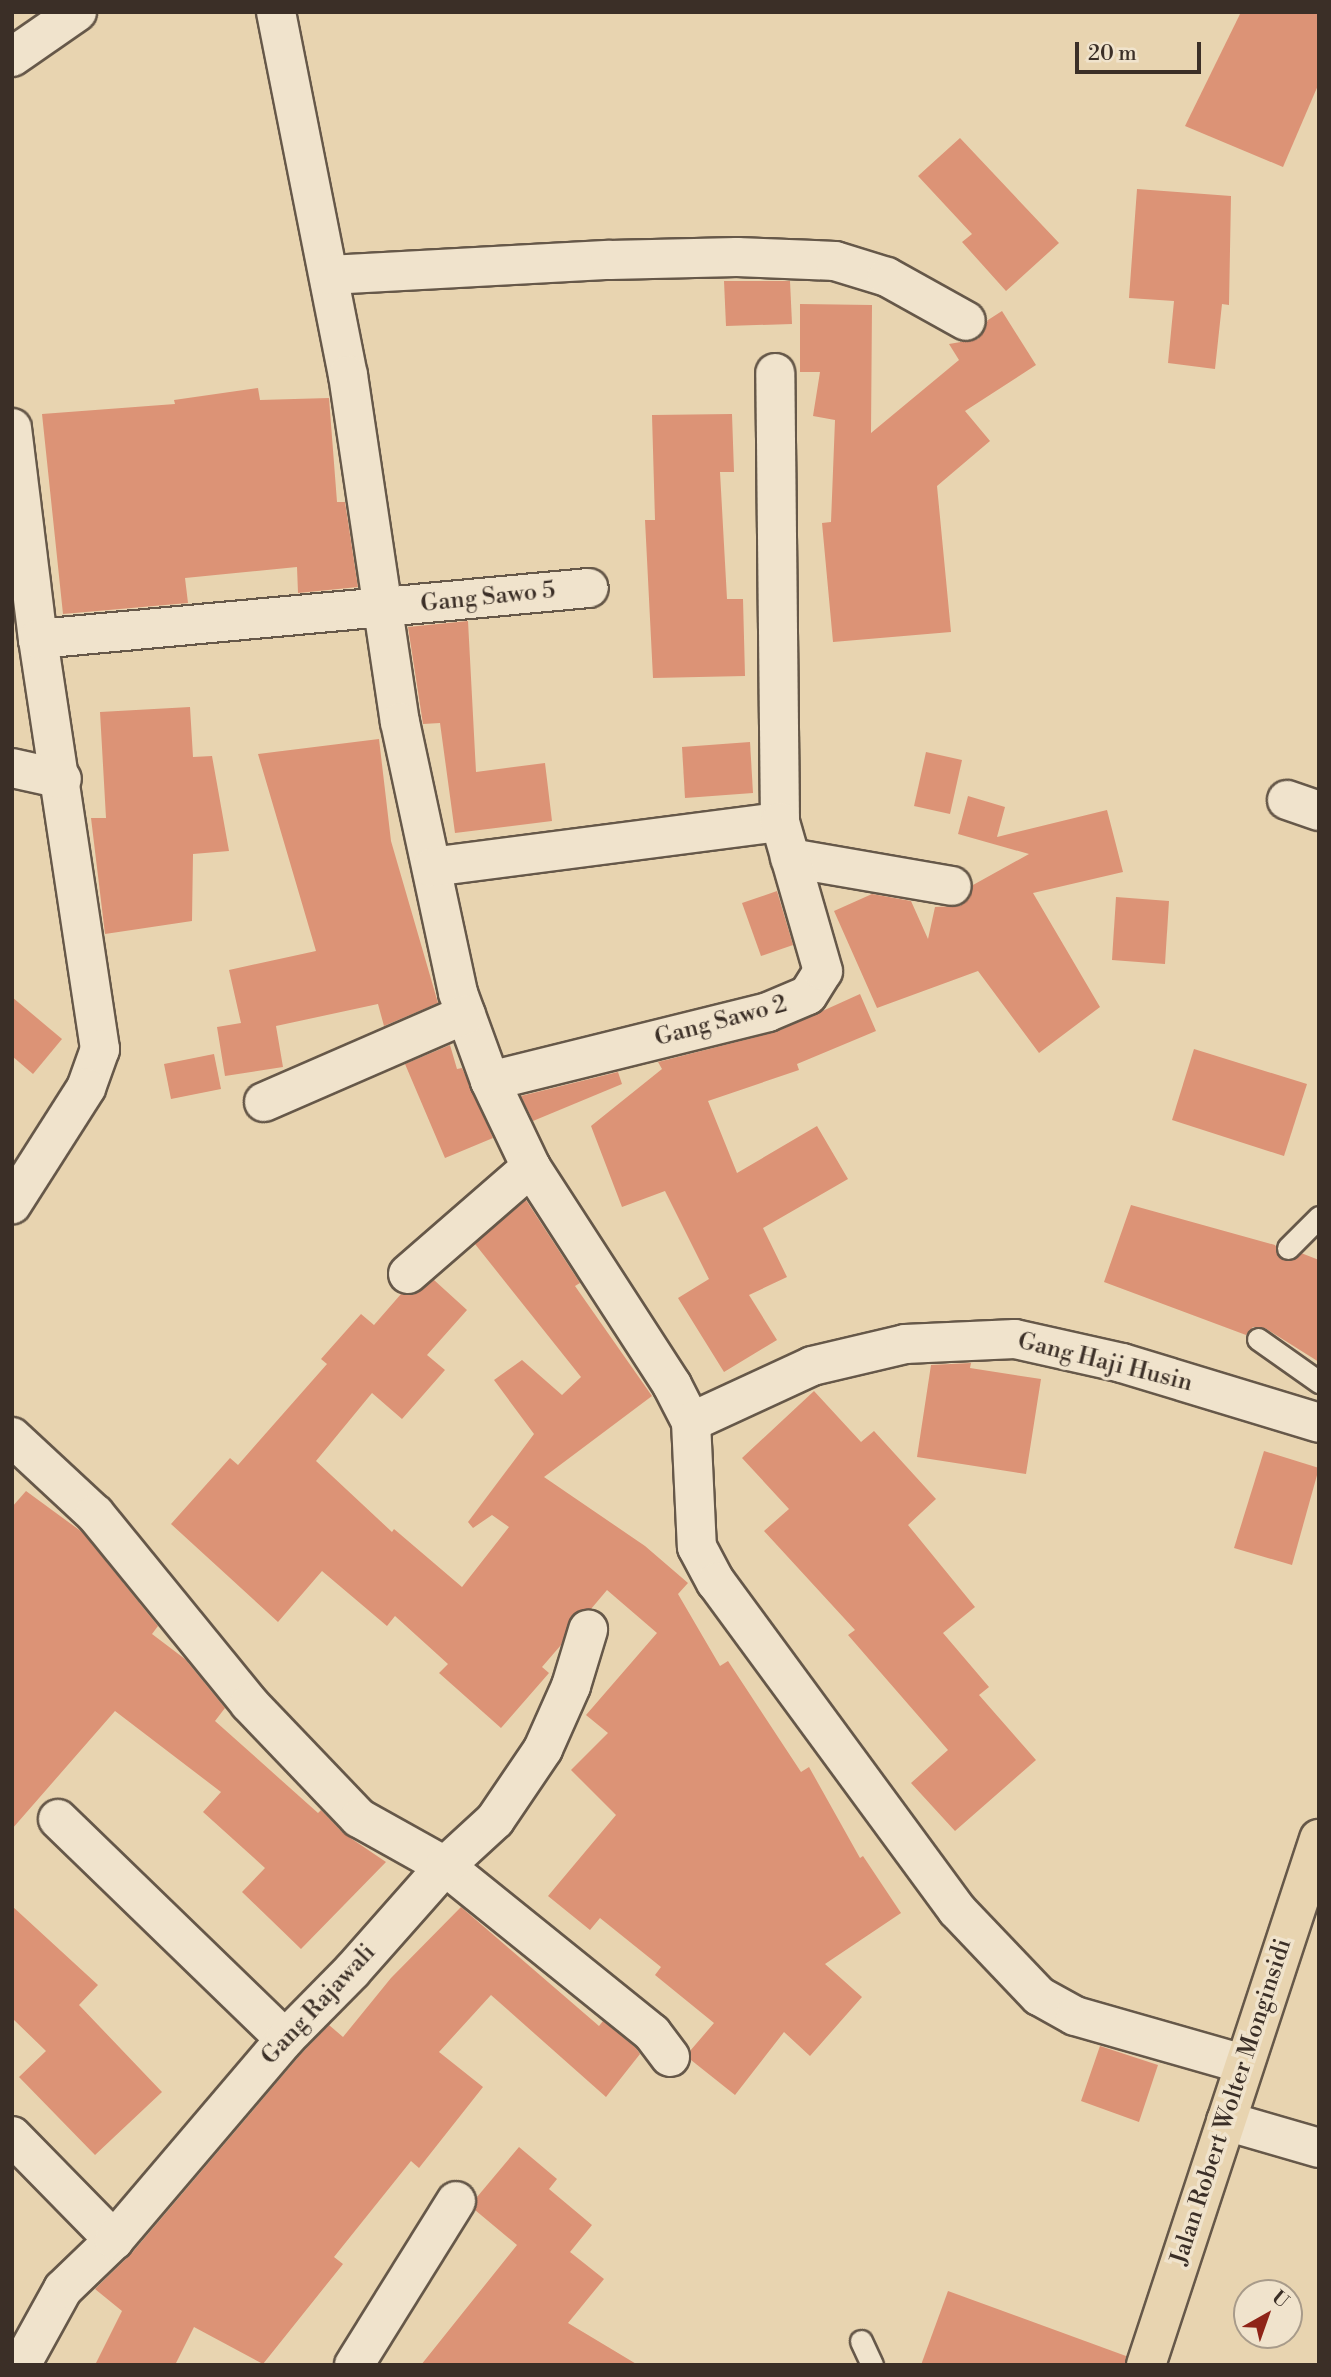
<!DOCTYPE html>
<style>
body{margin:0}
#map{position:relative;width:1331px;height:2377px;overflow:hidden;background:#e8d4b0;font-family:"Libre Bodoni",serif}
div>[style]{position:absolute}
.building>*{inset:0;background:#dc9376}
.roads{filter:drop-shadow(2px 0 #665849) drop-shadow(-2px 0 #665849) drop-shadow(0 2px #665849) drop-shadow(0 -2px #665849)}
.service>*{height:21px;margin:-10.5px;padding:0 10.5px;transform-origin:10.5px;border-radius:10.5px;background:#f0e3cc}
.minor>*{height:38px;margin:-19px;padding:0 19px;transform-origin:19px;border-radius:19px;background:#f0e3cc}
.trunk>*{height:38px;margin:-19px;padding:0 19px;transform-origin:19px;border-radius:19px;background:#e8d4b0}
span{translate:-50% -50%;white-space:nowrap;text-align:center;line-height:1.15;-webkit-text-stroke:7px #f0e3cc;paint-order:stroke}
.street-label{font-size:24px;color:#3b2f27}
.frame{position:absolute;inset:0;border:14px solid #3b2f27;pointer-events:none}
.north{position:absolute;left:1233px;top:2279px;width:70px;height:70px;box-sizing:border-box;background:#f0e3cc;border:2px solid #a89b8a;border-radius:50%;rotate:40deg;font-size:19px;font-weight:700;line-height:28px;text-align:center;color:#3b2f27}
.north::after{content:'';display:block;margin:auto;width:24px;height:32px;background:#8f2418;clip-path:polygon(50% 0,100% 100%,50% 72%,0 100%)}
.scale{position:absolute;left:1075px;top:42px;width:126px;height:32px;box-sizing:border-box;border:4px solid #3b2f27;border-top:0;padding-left:9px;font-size:21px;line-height:24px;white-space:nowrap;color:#3b2f27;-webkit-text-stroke:5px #f0e3cc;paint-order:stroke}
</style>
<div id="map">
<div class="building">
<i style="clip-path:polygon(1241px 12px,1319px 12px,1319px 83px,1283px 167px,1185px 126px)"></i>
<i style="clip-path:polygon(960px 138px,1059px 243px,1006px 291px,962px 242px,972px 234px,918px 176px)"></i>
<i style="clip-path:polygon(1137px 189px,1231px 196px,1229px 305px,1222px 304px,1215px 369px,1168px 363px,1174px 301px,1129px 298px)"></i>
<i style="clip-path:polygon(724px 281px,790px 281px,792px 324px,726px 326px)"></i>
<i style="clip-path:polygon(800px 304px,872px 305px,871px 433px,959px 360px,949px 344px,978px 339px,988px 320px,1002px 311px,1036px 365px,965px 411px,990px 441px,937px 486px,951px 632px,833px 642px,822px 523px,831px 522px,835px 420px,813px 416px,820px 372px,800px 372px)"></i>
<i style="clip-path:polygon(258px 388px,260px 400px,329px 398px,337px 502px,345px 502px,358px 587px,298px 593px,297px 567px,185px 578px,188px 603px,63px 614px,42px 414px,175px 404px,174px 400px)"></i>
<i style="clip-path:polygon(732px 414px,734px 472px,720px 472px,727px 599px,743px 599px,745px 676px,653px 678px,645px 520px,655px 520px,652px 415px)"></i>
<i style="clip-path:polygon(468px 621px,476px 772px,545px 763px,552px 821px,455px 833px,440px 723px,423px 724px,408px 627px)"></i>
<i style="clip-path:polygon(190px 707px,193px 757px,212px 756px,229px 851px,193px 854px,192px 921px,105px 934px,91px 818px,106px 818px,100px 712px)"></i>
<i style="clip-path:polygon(379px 739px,391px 841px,438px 1003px,384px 1026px,378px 1004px,276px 1026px,283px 1067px,225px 1076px,217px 1027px,241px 1023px,229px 970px,316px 951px,258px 754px)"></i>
<i style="clip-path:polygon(750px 742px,753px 793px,685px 798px,682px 747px)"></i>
<i style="clip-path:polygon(926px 752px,962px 760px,950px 814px,914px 806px)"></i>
<i style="clip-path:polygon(968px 796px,1005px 807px,997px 837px,1107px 810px,1123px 872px,1033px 893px,1100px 1007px,1039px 1053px,978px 971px,877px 1008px,834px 911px,872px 894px,911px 901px,928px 939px,935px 907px,960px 906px,969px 899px,973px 885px,1029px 854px,958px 834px)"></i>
<i style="clip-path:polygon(777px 891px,793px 945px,761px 956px,742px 903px)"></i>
<i style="clip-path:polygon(1116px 897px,1169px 901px,1165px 964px,1112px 960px)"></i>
<i style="clip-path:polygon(860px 994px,876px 1031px,797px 1064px,799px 1070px,708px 1101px,737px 1173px,817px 1126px,848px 1179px,763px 1228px,787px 1277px,749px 1295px,777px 1340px,724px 1372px,678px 1298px,709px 1279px,665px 1191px,622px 1207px,591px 1126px,662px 1069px,658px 1062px,776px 1032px)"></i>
<i style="clip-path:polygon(12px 997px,62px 1039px,33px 1074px,12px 1056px)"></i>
<i style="clip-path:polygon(450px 1045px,457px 1069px,462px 1068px,493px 1138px,445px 1158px,405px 1064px)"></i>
<i style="clip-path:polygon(1194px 1049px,1307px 1084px,1284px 1156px,1172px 1120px)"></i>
<i style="clip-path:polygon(214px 1054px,221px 1089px,171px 1099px,164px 1064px)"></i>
<i style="clip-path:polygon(618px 1072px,622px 1084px,533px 1121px,521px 1096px)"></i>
<i style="clip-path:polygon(526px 1200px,580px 1283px,575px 1286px,652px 1396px,544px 1477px,645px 1546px,688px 1583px,678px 1594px,720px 1666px,728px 1661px,801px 1772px,809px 1767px,860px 1858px,863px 1856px,901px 1913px,825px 1964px,862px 1997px,810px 2056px,784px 2032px,735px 2095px,691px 2060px,690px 2051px,714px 2023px,655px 1975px,661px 1967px,600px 1918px,590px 1930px,548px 1896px,616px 1815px,571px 1770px,608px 1733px,586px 1715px,657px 1633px,607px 1590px,591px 1609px,573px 1615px,561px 1645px,542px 1667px,549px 1673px,501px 1728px,439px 1673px,448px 1664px,395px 1616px,387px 1626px,322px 1571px,278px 1622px,171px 1524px,230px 1458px,238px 1465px,327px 1364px,321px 1359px,361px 1314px,374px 1325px,401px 1294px,413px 1295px,434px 1280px,467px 1310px,427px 1355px,445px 1370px,402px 1419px,372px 1393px,316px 1461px,392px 1532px,394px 1529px,462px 1587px,509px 1527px,492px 1515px,473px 1528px,468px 1522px,534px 1434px,494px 1380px,522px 1360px,562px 1395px,581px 1377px,475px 1244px)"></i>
<i style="clip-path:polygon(1131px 1205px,1275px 1245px,1284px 1260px,1301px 1253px,1319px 1260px,1319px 1362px,1265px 1328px,1253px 1327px,1246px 1335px,1104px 1282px)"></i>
<i style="clip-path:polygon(971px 1363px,970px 1368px,1041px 1379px,1026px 1474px,917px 1457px,931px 1365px)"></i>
<i style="clip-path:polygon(814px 1391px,861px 1442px,874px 1431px,936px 1499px,908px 1525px,975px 1607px,943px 1633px,989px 1687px,979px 1695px,1036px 1760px,955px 1831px,911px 1783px,948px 1750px,848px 1635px,855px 1630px,764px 1531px,789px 1509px,742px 1458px)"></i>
<i style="clip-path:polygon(1264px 1451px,1319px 1468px,1292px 1565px,1234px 1548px)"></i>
<i style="clip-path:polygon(26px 1491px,82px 1532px,158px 1626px,152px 1634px,185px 1659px,225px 1708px,215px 1721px,318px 1813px,321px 1810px,343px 1833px,386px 1862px,301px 1949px,242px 1892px,265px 1868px,203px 1812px,221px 1792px,115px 1711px,12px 1829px,12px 1507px)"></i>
<i style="clip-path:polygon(12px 1906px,98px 1985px,79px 2005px,162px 2092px,95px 2155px,19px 2077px,46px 2051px,12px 2018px)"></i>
<i style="clip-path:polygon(461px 1907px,599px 2026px,603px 2021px,636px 2048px,640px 2054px,606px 2097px,491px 1995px,439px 2052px,483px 2087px,419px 2168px,411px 2161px,334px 2257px,343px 2264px,263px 2364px,194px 2327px,175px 2365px,95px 2365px,122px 2311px,95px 2289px,99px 2285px,131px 2254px,301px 2054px,329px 2025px,343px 2037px,391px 1978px)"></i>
<i style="clip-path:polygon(1100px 2046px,1158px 2065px,1139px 2122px,1081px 2101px)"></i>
<i style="clip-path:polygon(519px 2147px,557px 2179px,549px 2189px,592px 2225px,570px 2252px,604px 2279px,568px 2323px,638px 2365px,421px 2365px,517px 2245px,475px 2210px,477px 2197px)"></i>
<i style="clip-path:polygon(948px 2291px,1126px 2356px,1125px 2365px,921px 2365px)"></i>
</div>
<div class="roads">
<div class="service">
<i style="left:1288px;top:1248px;width:44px;rotate:-45deg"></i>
<i style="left:1258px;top:1339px;width:75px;rotate:35.2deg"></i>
<i style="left:861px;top:2341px;width:26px;rotate:65deg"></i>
</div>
<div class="minor">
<i style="left:276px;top:12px;width:370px;rotate:78.8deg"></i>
<i style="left:348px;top:375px;width:351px;rotate:81.5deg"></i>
<i style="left:400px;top:722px;width:277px;rotate:77.9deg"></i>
<i style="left:458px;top:993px;width:94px;rotate:70deg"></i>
<i style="left:490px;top:1081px;width:95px;rotate:64.5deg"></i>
<i style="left:531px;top:1167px;width:260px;rotate:57.1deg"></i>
<i style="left:672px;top:1385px;width:42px;rotate:62.8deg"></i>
<i style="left:691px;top:1422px;width:125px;rotate:87.3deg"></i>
<i style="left:697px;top:1547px;width:40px;rotate:62deg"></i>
<i style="left:716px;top:1582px;width:407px;rotate:53.7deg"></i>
<i style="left:957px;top:1910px;width:119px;rotate:46.4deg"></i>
<i style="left:1039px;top:1996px;width:41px;rotate:29.1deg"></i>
<i style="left:1075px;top:2016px;width:175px;rotate:15.9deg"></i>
<i style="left:12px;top:57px;width:79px;rotate:-34.7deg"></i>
<i style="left:329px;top:275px;width:281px;rotate:-3.1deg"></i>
<i style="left:610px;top:260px;width:127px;rotate:-1.4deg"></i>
<i style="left:737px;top:257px;width:98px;rotate:2.3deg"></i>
<i style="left:835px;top:261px;width:54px;rotate:17.1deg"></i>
<i style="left:887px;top:277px;width:90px;rotate:29.1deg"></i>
<i style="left:12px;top:428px;width:213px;rotate:83deg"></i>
<i style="left:38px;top:639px;width:415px;rotate:81.4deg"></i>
<i style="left:100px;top:1049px;width:41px;rotate:109.7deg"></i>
<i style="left:86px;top:1088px;width:138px;rotate:122.5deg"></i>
<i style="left:38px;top:639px;width:553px;rotate:-5.29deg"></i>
<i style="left:12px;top:768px;width:51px;rotate:12.4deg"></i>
<i style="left:1287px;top:800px;width:34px;rotate:19deg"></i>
<i style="left:790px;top:858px;width:164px;rotate:9.8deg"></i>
<i style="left:432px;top:867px;width:351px;rotate:-7.4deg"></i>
<i style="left:780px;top:822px;width:449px;rotate:-90.6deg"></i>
<i style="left:490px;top:1081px;width:286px;rotate:-13.9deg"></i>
<i style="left:768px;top:1012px;width:43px;rotate:-23deg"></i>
<i style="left:808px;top:995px;width:28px;rotate:-58deg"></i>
<i style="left:823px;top:971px;width:155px;rotate:-106.1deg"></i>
<i style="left:264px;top:1102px;width:220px;rotate:-23.5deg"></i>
<i style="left:408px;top:1274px;width:163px;rotate:-41deg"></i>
<i style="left:691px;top:1422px;width:133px;rotate:-24.8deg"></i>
<i style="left:812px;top:1366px;width:96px;rotate:-13.3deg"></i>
<i style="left:905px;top:1344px;width:110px;rotate:-2.6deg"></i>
<i style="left:1015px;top:1339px;width:110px;rotate:12.6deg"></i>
<i style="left:1122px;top:1363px;width:206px;rotate:16.9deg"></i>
<i style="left:12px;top:1437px;width:113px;rotate:42.9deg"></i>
<i style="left:95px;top:1514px;width:244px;rotate:50.8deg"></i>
<i style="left:249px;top:1703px;width:159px;rotate:46.3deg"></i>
<i style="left:359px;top:1818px;width:98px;rotate:29.2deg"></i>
<i style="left:445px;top:1866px;width:266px;rotate:38.9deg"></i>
<i style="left:652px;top:2033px;width:30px;rotate:53deg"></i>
<i style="left:58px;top:1819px;width:316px;rotate:44.1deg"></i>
<i style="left:1226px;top:2121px;width:97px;rotate:16.2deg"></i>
<i style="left:12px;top:2136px;width:146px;rotate:45.6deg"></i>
<i style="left:21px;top:2365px;width:87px;rotate:-61.1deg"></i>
<i style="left:63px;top:2289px;width:71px;rotate:-43.9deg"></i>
<i style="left:114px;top:2240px;width:264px;rotate:-49.6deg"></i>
<i style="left:285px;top:2039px;width:95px;rotate:-45.4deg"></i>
<i style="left:352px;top:1971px;width:140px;rotate:-48.5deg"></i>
<i style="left:445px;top:1866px;width:68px;rotate:-42.6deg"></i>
<i style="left:495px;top:1820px;width:86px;rotate:-55.9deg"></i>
<i style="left:543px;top:1749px;width:69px;rotate:-66deg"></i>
<i style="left:571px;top:1686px;width:59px;rotate:-73.1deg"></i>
<i style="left:354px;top:2365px;width:193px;rotate:-58.1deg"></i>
</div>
<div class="trunk">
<i style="left:1146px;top:2365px;width:554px;rotate:-71.79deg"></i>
</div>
</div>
<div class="street-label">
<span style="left:488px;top:598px;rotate:-6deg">Gang Sawo 5</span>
<span style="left:721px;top:1022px;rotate:-15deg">Gang Sawo 2</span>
<span style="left:1105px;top:1363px;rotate:14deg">Gang Haji Husin</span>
<span style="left:319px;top:2005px;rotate:-47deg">Gang Rajawali</span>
<span style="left:1232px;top:2102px;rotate:-72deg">Jalan Robert Wolter Monginsidi</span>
</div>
<div class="frame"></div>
<div class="north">U</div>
<div class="scale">20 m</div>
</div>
